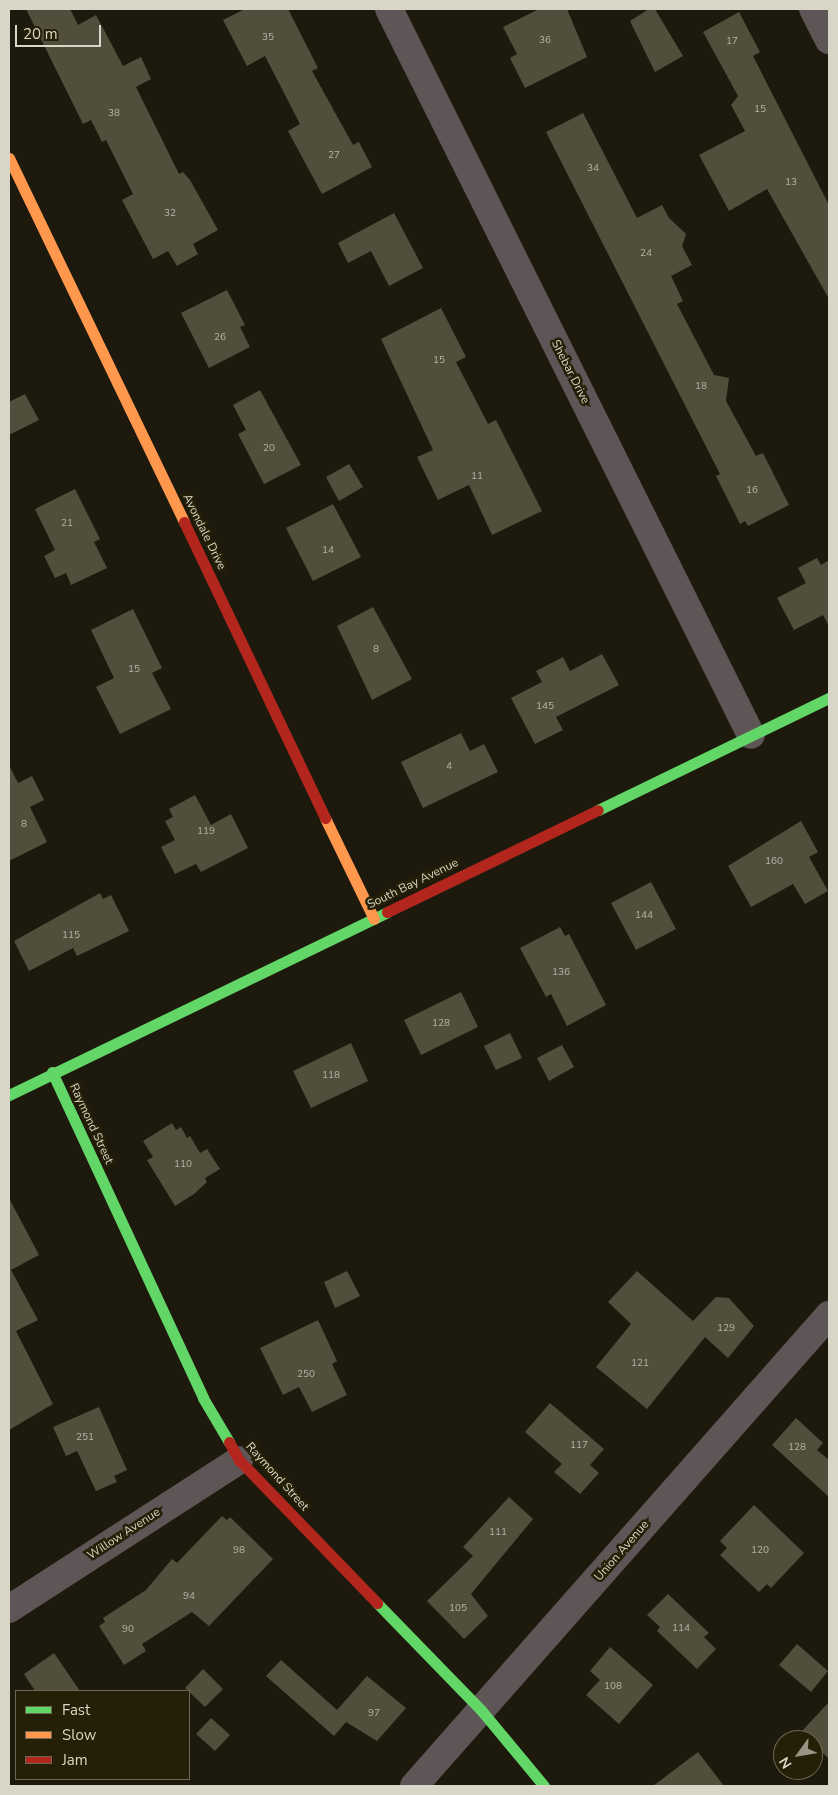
<!DOCTYPE html>
<style>
body{margin:0}
#map{position:relative;width:838px;height:1795px;overflow:hidden;background:#1d1a0d;font-family:"Nunito Sans",sans-serif}
div>[style]{position:absolute}
.building>*{inset:0;background:#514e3c}
.street>*{height:28px;margin:-14px;padding:0 14px;transform-origin:14px;border-radius:14px;background:#5e5556}
.fast>*{height:11px;margin:-5.5px;padding:0 5.5px;transform-origin:5.5px;border-radius:5.5px;background:#63d668}
.slow>*{height:11px;margin:-5.5px;padding:0 5.5px;transform-origin:5.5px;border-radius:5.5px;background:#ff974d}
.jam>*{height:11px;margin:-5.5px;padding:0 5.5px;transform-origin:5.5px;border-radius:5.5px;background:#b3261e}
span{translate:-50% -50%;white-space:nowrap;text-align:center;line-height:1.15;-webkit-text-stroke:5px #241f06;paint-order:stroke}
.number-label{font-size:10px;color:#b6b4a4}
.number-label span{-webkit-text-stroke-width:0}
.street-label{font-size:12px;color:#d8d6c7}
.frame{position:absolute;inset:0;border:10px solid #d8d6c7;pointer-events:none}
.legend{position:absolute;left:15px;top:1690px;width:175px;height:90px;box-sizing:border-box;background:#241f06;border:1px solid #6c6853;margin:0;padding:6px 9px;list-style:none;font-size:15px;color:#d8d6c7}
.legend li{display:flex;align-items:center;gap:10px;height:25px}
.legend b{width:25px;border:1px solid #6c6853}
.north{position:absolute;left:773px;top:1730px;width:50px;height:50px;box-sizing:border-box;background:#241f06;border:1px solid #6c6853;border-radius:50%;rotate:238deg;font-size:14px;font-weight:700;line-height:20px;text-align:center;color:#d8d6c7}
.north::after{content:'';display:block;margin:auto;width:18px;height:22px;background:#979486;clip-path:polygon(50% 0,100% 100%,50% 72%,0 100%)}
.scale{position:absolute;left:15px;top:25px;width:86px;height:22px;box-sizing:border-box;border:2px solid #d8d6c7;border-top:0;padding-left:6px;font-size:15px;line-height:18px;white-space:nowrap;color:#d8d6c7;-webkit-text-stroke:4px #241f06;paint-order:stroke}
</style>
<div id="map">
<div class="building">
<i style="clip-path:polygon(26px 9px,70px 9px,78px 25px,96px 15px,123px 66px,141px 57px,151px 79px,136px 87px,179px 174px,183px 172px,190px 180px,218px 230px,193px 244px,198px 254px,177px 266px,168px 251px,153px 259px,122px 200px,133px 194px,106px 140px,102px 142px,91px 120px,83px 124px)"></i>
<i style="clip-path:polygon(245px 9px,288px 9px,318px 68px,312px 71px,353px 145px,359px 142px,372px 167px,322px 194px,288px 131px,300px 124px,265px 56px,247px 66px,223px 20px)"></i>
<i style="clip-path:polygon(539px 9px,567px 9px,587px 57px,525px 88px,510px 58px,517px 54px,503px 27px)"></i>
<i style="clip-path:polygon(649px 9px,655px 9px,683px 56px,655px 72px,630px 21px)"></i>
<i style="clip-path:polygon(739px 12px,760px 52px,753px 56px,829px 205px,829px 299px,767px 189px,729px 211px,699px 155px,745px 131px,731px 105px,738px 96px,703px 32px)"></i>
<i style="clip-path:polygon(583px 113px,637px 218px,662px 205px,669px 218px,686px 234px,682px 246px,692px 265px,671px 276px,683px 301px,677px 304px,714px 375px,729px 378px,726px 401px,756px 456px,763px 453px,789px 505px,748px 526px,745px 521px,740px 524px,716px 476px,720px 474px,546px 132px)"></i>
<i style="clip-path:polygon(394px 213px,423px 268px,389px 286px,371px 251px,348px 263px,338px 243px)"></i>
<i style="clip-path:polygon(227px 290px,245px 325px,240px 327px,250px 347px,209px 368px,181px 313px)"></i>
<i style="clip-path:polygon(441px 308px,466px 357px,456px 362px,488px 424px,496px 420px,542px 511px,492px 535px,469px 485px,438px 500px,417px 457px,433px 450px,381px 339px)"></i>
<i style="clip-path:polygon(260px 390px,301px 465px,264px 484px,238px 434px,246px 430px,233px 405px)"></i>
<i style="clip-path:polygon(25px 394px,39px 420px,9px 435px,9px 402px)"></i>
<i style="clip-path:polygon(349px 464px,363px 487px,339px 501px,326px 477px)"></i>
<i style="clip-path:polygon(75px 489px,100px 539px,94px 542px,107px 568px,71px 585px,66px 573px,55px 578px,44px 556px,55px 550px,35px 509px)"></i>
<i style="clip-path:polygon(333px 504px,361px 557px,313px 581px,286px 528px)"></i>
<i style="clip-path:polygon(817px 558px,821px 565px,829px 560px,829px 626px,823px 615px,794px 630px,777px 598px,806px 583px,798px 568px)"></i>
<i style="clip-path:polygon(373px 607px,412px 679px,372px 700px,337px 626px)"></i>
<i style="clip-path:polygon(133px 609px,162px 668px,152px 673px,171px 709px,120px 734px,96px 687px,114px 678px,91px 630px)"></i>
<i style="clip-path:polygon(602px 654px,619px 685px,556px 717px,563px 730px,535px 744px,511px 698px,542px 682px,536px 671px,563px 657px,570px 671px)"></i>
<i style="clip-path:polygon(461px 733px,470px 751px,484px 744px,498px 772px,423px 808px,401px 762px)"></i>
<i style="clip-path:polygon(9px 765px,18px 783px,32px 776px,44px 800px,30px 807px,47px 842px,9px 861px)"></i>
<i style="clip-path:polygon(195px 795px,211px 825px,231px 814px,248px 848px,201px 872px,196px 864px,175px 874px,161px 847px,175px 840px,165px 821px,173px 817px,169px 809px)"></i>
<i style="clip-path:polygon(801px 821px,818px 852px,809px 857px,828px 891px,805px 904px,793px 884px,751px 907px,728px 866px)"></i>
<i style="clip-path:polygon(651px 882px,676px 929px,636px 950px,611px 903px)"></i>
<i style="clip-path:polygon(100px 893px,103px 899px,111px 895px,129px 931px,77px 956px,73px 948px,29px 971px,14px 941px)"></i>
<i style="clip-path:polygon(560px 927px,565px 936px,569px 934px,606px 1005px,567px 1026px,551px 994px,546px 997px,520px 948px)"></i>
<i style="clip-path:polygon(461px 992px,478px 1027px,421px 1055px,404px 1020px)"></i>
<i style="clip-path:polygon(510px 1033px,522px 1058px,496px 1070px,484px 1046px)"></i>
<i style="clip-path:polygon(351px 1043px,368px 1081px,311px 1108px,293px 1071px)"></i>
<i style="clip-path:polygon(562px 1045px,574px 1067px,549px 1081px,537px 1058px)"></i>
<i style="clip-path:polygon(172px 1123px,176px 1130px,181px 1127px,187px 1138px,190px 1136px,200px 1153px,207px 1149px,220px 1169px,205px 1178px,207px 1182px,194px 1194px,175px 1206px,147px 1160px,153px 1157px,143px 1141px)"></i>
<i style="clip-path:polygon(9px 1198px,39px 1255px,11px 1270px,38px 1320px,16px 1331px,53px 1404px,9px 1430px)"></i>
<i style="clip-path:polygon(347px 1271px,360px 1296px,335px 1308px,324px 1282px)"></i>
<i style="clip-path:polygon(637px 1271px,693px 1321px,716px 1297px,729px 1298px,754px 1326px,728px 1358px,705px 1337px,647px 1409px,596px 1367px,631px 1324px,608px 1302px)"></i>
<i style="clip-path:polygon(318px 1320px,337px 1361px,332px 1364px,347px 1395px,312px 1412px,299px 1387px,283px 1395px,260px 1348px)"></i>
<i style="clip-path:polygon(550px 1403px,604px 1449px,590px 1465px,599px 1473px,580px 1494px,554px 1472px,562px 1464px,525px 1432px)"></i>
<i style="clip-path:polygon(99px 1407px,127px 1470px,114px 1476px,117px 1482px,96px 1491px,77px 1451px,66px 1456px,53px 1427px)"></i>
<i style="clip-path:polygon(796px 1418px,823px 1443px,817px 1450px,829px 1460px,829px 1497px,772px 1445px)"></i>
<i style="clip-path:polygon(509px 1497px,533px 1519px,471px 1594px,488px 1616px,464px 1639px,427px 1601px,473px 1556px,463px 1547px)"></i>
<i style="clip-path:polygon(754px 1505px,804px 1553px,771px 1588px,767px 1584px,759px 1592px,720px 1555px,727px 1548px,720px 1541px)"></i>
<i style="clip-path:polygon(222px 1516px,227px 1520px,230px 1517px,273px 1559px,209px 1626px,192px 1612px,142px 1644px,146px 1651px,124px 1665px,99px 1626px,105px 1622px,103px 1618px,146px 1590px,172px 1559px,177px 1563px)"></i>
<i style="clip-path:polygon(668px 1594px,709px 1633px,704px 1637px,716px 1649px,697px 1669px,657px 1631px,660px 1627px,647px 1615px)"></i>
<i style="clip-path:polygon(797px 1644px,828px 1671px,811px 1692px,779px 1665px)"></i>
<i style="clip-path:polygon(610px 1647px,653px 1685px,619px 1724px,586px 1695px,600px 1680px,590px 1671px)"></i>
<i style="clip-path:polygon(54px 1653px,80px 1691px,35px 1691px,24px 1674px)"></i>
<i style="clip-path:polygon(281px 1660px,337px 1710px,367px 1676px,406px 1708px,377px 1741px,346px 1722px,334px 1736px,266px 1676px)"></i>
<i style="clip-path:polygon(203px 1669px,223px 1689px,205px 1707px,185px 1688px)"></i>
<i style="clip-path:polygon(829px 1702px,829px 1759px,801px 1732px)"></i>
<i style="clip-path:polygon(211px 1718px,230px 1735px,215px 1751px,196px 1734px)"></i>
<i style="clip-path:polygon(698px 1752px,724px 1786px,653px 1786px)"></i>
</div>
<div class="street">
<i style="left:389px;top:9px;width:811px;rotate:63.5deg"></i>
<i style="left:813px;top:9px;width:35px;rotate:63deg"></i>
<i style="left:9px;top:1609px;width:274px;rotate:-32.9deg"></i>
<i style="left:414px;top:1786px;width:628px;rotate:-48.62deg"></i>
</div>
<div class="fast">
<i style="left:598px;top:810px;width:257px;rotate:-25.9deg"></i>
<i style="left:52px;top:1072px;width:359px;rotate:65.1deg"></i>
<i style="left:203px;top:1398px;width:51px;rotate:59.4deg"></i>
<i style="left:9px;top:1095px;width:420px;rotate:-25.8deg"></i>
<i style="left:377px;top:1603px;width:149px;rotate:45.8deg"></i>
<i style="left:481px;top:1710px;width:99px;rotate:50.3deg"></i>
</div>
<div class="slow">
<i style="left:9px;top:158px;width:404px;rotate:64.3deg"></i>
<i style="left:325px;top:818px;width:112px;rotate:64.1deg"></i>
</div>
<div class="jam">
<i style="left:184px;top:522px;width:328px;rotate:64.5deg"></i>
<i style="left:387px;top:912px;width:234px;rotate:-25.8deg"></i>
<i style="left:229px;top:1442px;width:21px;rotate:61deg"></i>
<i style="left:239px;top:1460px;width:199px;rotate:46deg"></i>
</div>
<div class="number-label">
<span style="left:268px;top:38px">35</span>
<span style="left:545px;top:41px">36</span>
<span style="left:732px;top:42px">17</span>
<span style="left:760px;top:110px">15</span>
<span style="left:114px;top:114px">38</span>
<span style="left:334px;top:156px">27</span>
<span style="left:593px;top:169px">34</span>
<span style="left:791px;top:183px">13</span>
<span style="left:170px;top:214px">32</span>
<span style="left:646px;top:254px">24</span>
<span style="left:220px;top:338px">26</span>
<span style="left:439px;top:361px">15</span>
<span style="left:701px;top:387px">18</span>
<span style="left:269px;top:449px">20</span>
<span style="left:477px;top:477px">11</span>
<span style="left:752px;top:491px">16</span>
<span style="left:67px;top:524px">21</span>
<span style="left:328px;top:551px">14</span>
<span style="left:376px;top:650px">8</span>
<span style="left:134px;top:670px">15</span>
<span style="left:545px;top:707px">145</span>
<span style="left:449px;top:767px">4</span>
<span style="left:24px;top:825px">8</span>
<span style="left:206px;top:832px">119</span>
<span style="left:774px;top:862px">160</span>
<span style="left:644px;top:916px">144</span>
<span style="left:71px;top:936px">115</span>
<span style="left:561px;top:973px">136</span>
<span style="left:441px;top:1024px">128</span>
<span style="left:331px;top:1076px">118</span>
<span style="left:183px;top:1165px">110</span>
<span style="left:726px;top:1329px">129</span>
<span style="left:640px;top:1364px">121</span>
<span style="left:306px;top:1375px">250</span>
<span style="left:85px;top:1438px">251</span>
<span style="left:579px;top:1446px">117</span>
<span style="left:797px;top:1448px">128</span>
<span style="left:498px;top:1533px">111</span>
<span style="left:239px;top:1551px">98</span>
<span style="left:760px;top:1551px">120</span>
<span style="left:189px;top:1597px">94</span>
<span style="left:458px;top:1609px">105</span>
<span style="left:681px;top:1629px">114</span>
<span style="left:128px;top:1630px">90</span>
<span style="left:613px;top:1687px">108</span>
<span style="left:374px;top:1714px">97</span>
</div>
<div class="street-label">
<span style="left:570px;top:372px;rotate:63deg">Shebar Drive</span>
<span style="left:204px;top:532px;rotate:64deg">Avondale Drive</span>
<span style="left:413px;top:884px;rotate:-26deg">South Bay Avenue</span>
<span style="left:91px;top:1124px;rotate:65deg">Raymond Street</span>
<span style="left:277px;top:1477px;rotate:48deg">Raymond Street</span>
<span style="left:124px;top:1534px;rotate:-33deg">Willow Avenue</span>
<span style="left:622px;top:1551px;rotate:-49deg">Union Avenue</span>
</div>
<div class="frame"></div>
<ul class="legend">
<li><b style="height:6px;background:#63d668"></b>Fast</li>
<li><b style="height:6px;background:#ff974d"></b>Slow</li>
<li><b style="height:6px;background:#b3261e"></b>Jam</li>
</ul>
<div class="north">N</div>
<div class="scale">20 m</div>
</div>
